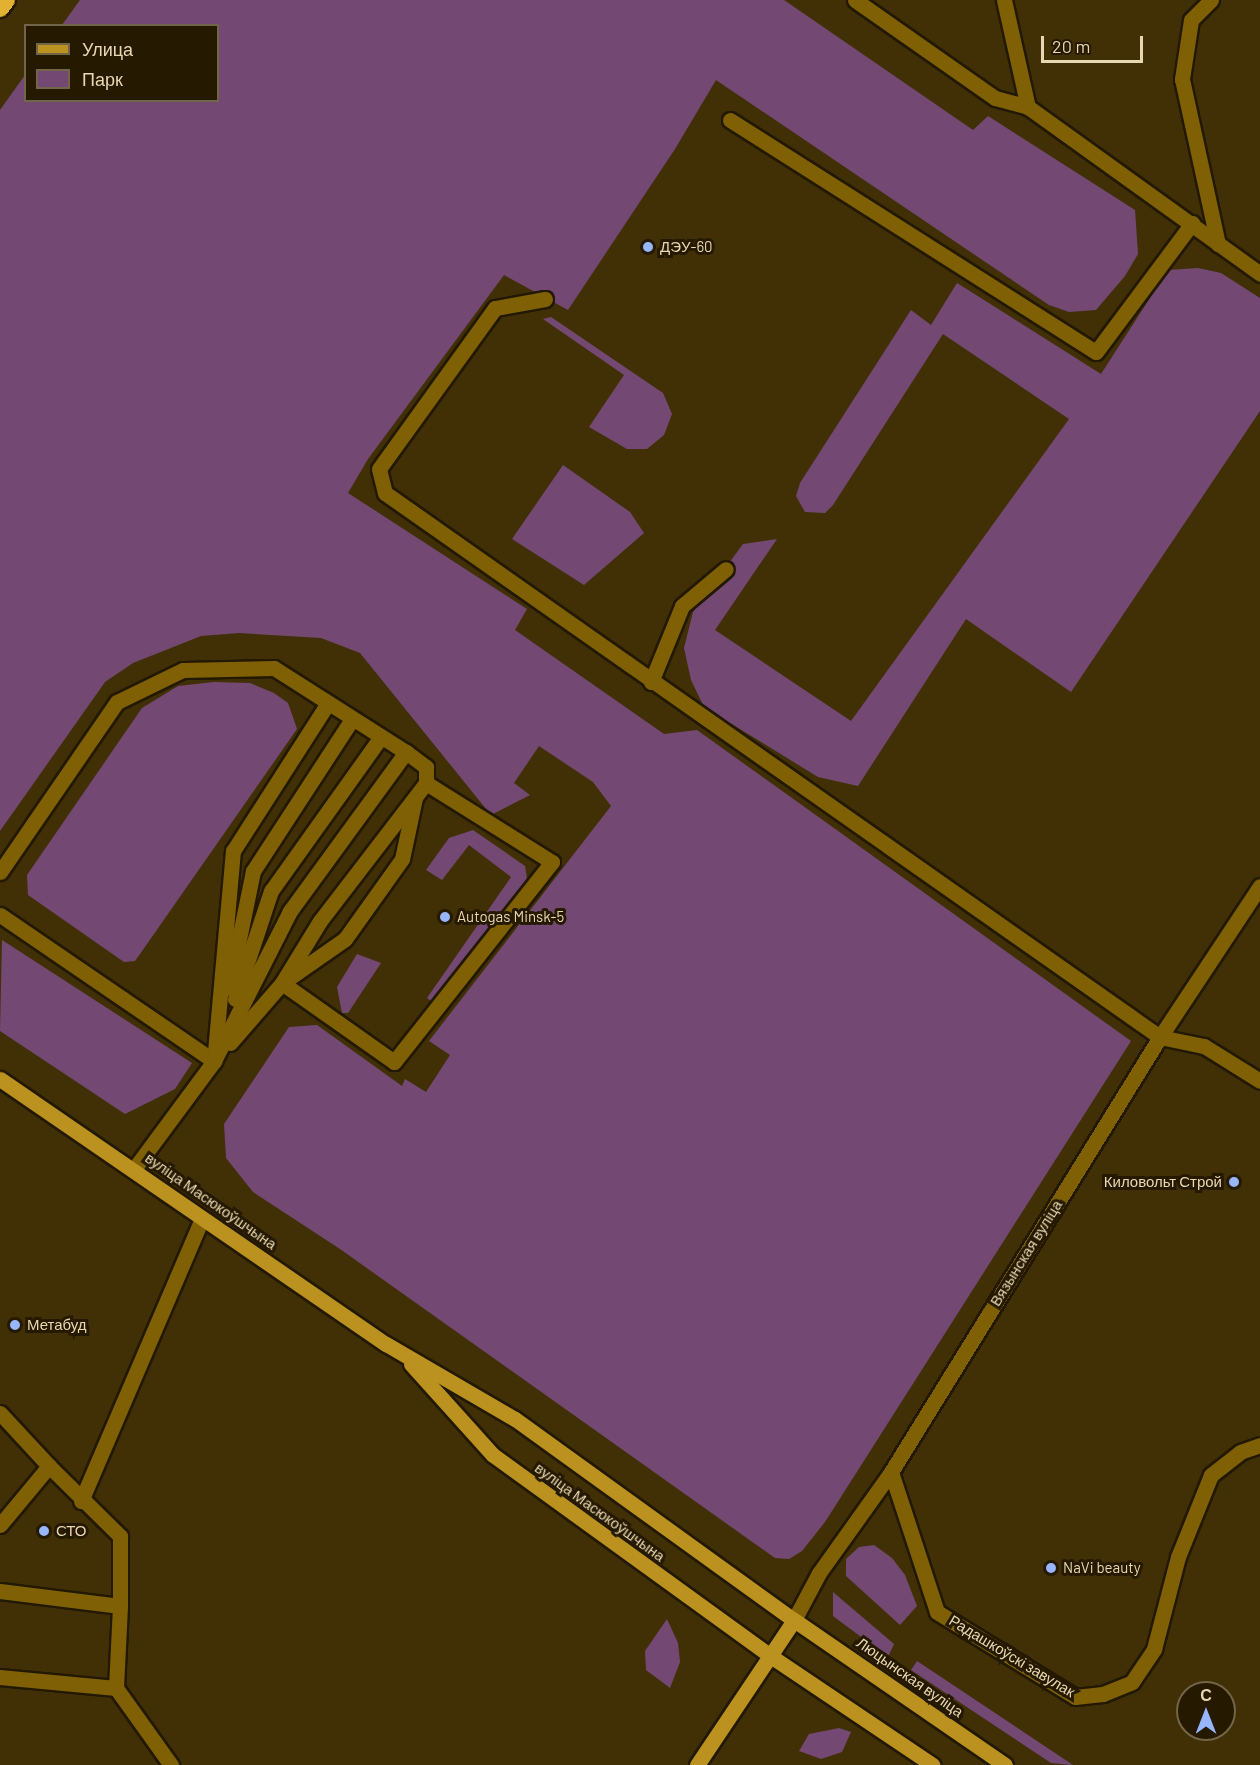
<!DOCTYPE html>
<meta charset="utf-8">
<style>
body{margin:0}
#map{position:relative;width:1260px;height:1765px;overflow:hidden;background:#413006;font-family:Barlow,sans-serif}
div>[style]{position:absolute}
.green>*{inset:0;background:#734974}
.roads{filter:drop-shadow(2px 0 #231903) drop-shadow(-2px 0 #231903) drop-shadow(0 2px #231903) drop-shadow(0 -2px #231903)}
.minor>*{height:15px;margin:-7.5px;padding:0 7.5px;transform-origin:7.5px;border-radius:7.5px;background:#7f6005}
.major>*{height:15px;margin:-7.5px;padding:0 7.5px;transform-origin:7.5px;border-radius:7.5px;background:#bb911f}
.highway>*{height:18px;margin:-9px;padding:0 9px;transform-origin:9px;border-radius:9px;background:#e3b131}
.dots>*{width:16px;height:16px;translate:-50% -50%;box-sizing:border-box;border:3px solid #251900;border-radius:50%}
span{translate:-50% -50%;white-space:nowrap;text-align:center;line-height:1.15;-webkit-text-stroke:6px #251900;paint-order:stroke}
.poi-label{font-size:15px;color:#e7d7b3}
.left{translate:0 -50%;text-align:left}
.right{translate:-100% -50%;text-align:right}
.street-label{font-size:15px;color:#e7d7b3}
.legend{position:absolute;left:24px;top:24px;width:195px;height:78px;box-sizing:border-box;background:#251900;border:2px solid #736548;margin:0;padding:8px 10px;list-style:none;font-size:18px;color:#e7d7b3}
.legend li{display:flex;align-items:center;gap:12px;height:30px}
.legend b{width:30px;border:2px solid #736548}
.north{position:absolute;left:1176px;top:1681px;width:60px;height:60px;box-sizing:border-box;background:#251900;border:2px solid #736548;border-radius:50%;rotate:0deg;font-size:16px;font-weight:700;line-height:24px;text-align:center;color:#e7d7b3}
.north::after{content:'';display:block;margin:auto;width:21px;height:27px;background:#97b6fd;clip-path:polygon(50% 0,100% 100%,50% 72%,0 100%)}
.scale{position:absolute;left:1041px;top:36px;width:102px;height:27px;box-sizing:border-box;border:3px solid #e7d7b3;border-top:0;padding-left:8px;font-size:18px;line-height:21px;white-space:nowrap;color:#e7d7b3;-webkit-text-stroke:4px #251900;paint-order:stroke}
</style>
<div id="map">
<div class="green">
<i style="clip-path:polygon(80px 0,784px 0,973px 130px,988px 116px,1135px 210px,1138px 254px,1125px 276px,1096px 310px,1069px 312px,1049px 305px,716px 80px,675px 149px,568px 310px,504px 275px,368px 459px,348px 493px,527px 609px,515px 630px,664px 734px,697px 730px,1131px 1041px,825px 1522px,802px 1551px,789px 1559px,775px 1558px,340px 1249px,253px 1192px,226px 1158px,224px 1124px,289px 1027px,317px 1025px,402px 1086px,405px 1079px,426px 1092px,450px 1055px,429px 1041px,611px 806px,593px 782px,539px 746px,514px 783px,530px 795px,491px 815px,360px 653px,321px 638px,239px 633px,201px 636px,133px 663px,105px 682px,0 831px,0 110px,25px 75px,26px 100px,218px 100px,218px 26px,62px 25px)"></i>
<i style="clip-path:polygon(1198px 268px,1221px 273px,1260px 298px,1260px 411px,1071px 692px,966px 619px,858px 786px,818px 777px,704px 707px,691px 680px,684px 648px,693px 612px,743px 544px,777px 539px,715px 630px,851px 721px,1069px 419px,943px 334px,833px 505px,825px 513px,805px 512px,796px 496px,800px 483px,911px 310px,931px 325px,957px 283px,1101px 374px,1168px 270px)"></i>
<i style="clip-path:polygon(551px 317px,663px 393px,672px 414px,664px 435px,647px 449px,627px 449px,589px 427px,624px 375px,543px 319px)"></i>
<i style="clip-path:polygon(563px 465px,630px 512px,644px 533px,584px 585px,512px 539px)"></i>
<i style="clip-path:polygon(214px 682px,250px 683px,274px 693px,288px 703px,297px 729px,140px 954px,135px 961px,124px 962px,28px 895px,27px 875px,142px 708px,178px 686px)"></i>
<i style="clip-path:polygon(473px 830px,525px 866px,527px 879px,441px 1008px,427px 998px,511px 877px,469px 845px,442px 880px,426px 870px,449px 838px)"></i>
<i style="clip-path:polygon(2px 940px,192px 1063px,175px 1089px,125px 1114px,0 1031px)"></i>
<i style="clip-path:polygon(357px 954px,381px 963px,348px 1013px,342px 1013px,337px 987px)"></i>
<i style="clip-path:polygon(874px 1545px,892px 1558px,905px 1575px,917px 1606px,900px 1625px,846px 1576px,846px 1559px,859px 1547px)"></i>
<i style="clip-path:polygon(833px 1592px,894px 1644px,888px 1657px,833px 1616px)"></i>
<i style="clip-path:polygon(667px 1619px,678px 1643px,680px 1662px,670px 1688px,646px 1670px,645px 1651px)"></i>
<i style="clip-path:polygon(917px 1661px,1073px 1765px,1051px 1763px,911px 1670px)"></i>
<i style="clip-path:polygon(839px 1728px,851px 1732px,842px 1752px,821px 1759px,799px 1751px,809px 1734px)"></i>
</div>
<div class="roads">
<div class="minor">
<i style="left:855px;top:0;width:171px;rotate:35deg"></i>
<i style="left:995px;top:98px;width:34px;rotate:15deg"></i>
<i style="left:1028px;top:107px;width:286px;rotate:35.7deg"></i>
<i style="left:1004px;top:0;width:110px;rotate:77.4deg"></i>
<i style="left:1211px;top:0;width:28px;rotate:135deg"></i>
<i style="left:1191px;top:20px;width:60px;rotate:98.7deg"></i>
<i style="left:1182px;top:79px;width:169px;rotate:77.7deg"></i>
<i style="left:730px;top:120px;width:433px;rotate:32.4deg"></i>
<i style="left:1096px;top:352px;width:161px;rotate:-53.3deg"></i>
<i style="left:545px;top:299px;width:51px;rotate:169.8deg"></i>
<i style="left:495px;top:308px;width:198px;rotate:125.8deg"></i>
<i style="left:379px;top:469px;width:25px;rotate:76deg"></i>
<i style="left:385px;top:493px;width:947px;rotate:35.07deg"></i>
<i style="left:1160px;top:1037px;width:45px;rotate:11.6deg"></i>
<i style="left:1204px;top:1046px;width:66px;rotate:32deg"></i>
<i style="left:651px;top:682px;width:82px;rotate:-67.8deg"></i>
<i style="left:682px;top:606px;width:57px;rotate:-40.1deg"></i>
<i style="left:415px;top:798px;width:62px;rotate:102deg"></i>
<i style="left:402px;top:859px;width:98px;rotate:125.5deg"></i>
<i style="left:345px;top:939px;width:77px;rotate:145.1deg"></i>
<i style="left:282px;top:983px;width:137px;rotate:35.2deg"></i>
<i style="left:394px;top:1062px;width:255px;rotate:-51.7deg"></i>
<i style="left:552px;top:862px;width:149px;rotate:-147.9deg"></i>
<i style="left:0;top:872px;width:206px;rotate:-55.5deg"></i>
<i style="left:117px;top:702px;width:73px;rotate:-25.9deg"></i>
<i style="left:183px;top:670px;width:91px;rotate:-1.3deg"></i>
<i style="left:274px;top:668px;width:156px;rotate:32.5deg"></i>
<i style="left:406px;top:752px;width:197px;rotate:126.1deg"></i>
<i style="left:290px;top:911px;width:168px;rotate:116.9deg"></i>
<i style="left:214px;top:1061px;width:134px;rotate:126.5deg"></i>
<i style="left:0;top:915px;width:259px;rotate:34.3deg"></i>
<i style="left:229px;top:988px;width:119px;rotate:-78.4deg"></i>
<i style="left:253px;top:871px;width:181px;rotate:-56.9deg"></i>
<i style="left:235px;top:999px;width:114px;rotate:-71.6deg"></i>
<i style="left:271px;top:891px;width:189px;rotate:-54.5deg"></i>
<i style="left:230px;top:1043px;width:79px;rotate:-49.1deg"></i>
<i style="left:282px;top:983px;width:73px;rotate:-58.5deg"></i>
<i style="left:320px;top:921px;width:174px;rotate:-52.5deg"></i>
<i style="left:426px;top:783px;width:16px;rotate:-90deg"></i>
<i style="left:426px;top:767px;width:25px;rotate:-143deg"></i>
<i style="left:215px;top:1052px;width:202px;rotate:-84.9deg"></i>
<i style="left:233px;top:851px;width:176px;rotate:-57.3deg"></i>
<i style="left:0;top:1413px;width:72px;rotate:47.2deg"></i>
<i style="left:891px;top:1472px;width:147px;rotate:71.8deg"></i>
<i style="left:937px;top:1612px;width:162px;rotate:31.6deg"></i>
<i style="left:1075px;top:1697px;width:28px;rotate:-6deg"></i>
<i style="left:1103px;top:1694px;width:31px;rotate:-22deg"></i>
<i style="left:1132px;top:1682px;width:40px;rotate:-56deg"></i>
<i style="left:1154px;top:1649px;width:95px;rotate:-75.4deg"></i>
<i style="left:1178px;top:1557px;width:88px;rotate:-68.1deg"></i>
<i style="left:1211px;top:1475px;width:37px;rotate:-38deg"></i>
<i style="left:1240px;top:1452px;width:21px;rotate:-19deg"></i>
<i style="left:81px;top:1501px;width:307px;rotate:-66.8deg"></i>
<i style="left:0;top:1525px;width:77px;rotate:-50.3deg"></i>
<i style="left:49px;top:1466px;width:100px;rotate:44.6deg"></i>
<i style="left:120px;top:1536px;width:70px;rotate:90deg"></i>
<i style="left:120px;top:1606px;width:82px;rotate:92.8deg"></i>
<i style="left:116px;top:1688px;width:117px;rotate:-174.6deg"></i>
<i style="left:0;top:1591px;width:121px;rotate:7.1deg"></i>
<i style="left:794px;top:1620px;width:53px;rotate:-62deg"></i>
<i style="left:819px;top:1573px;width:124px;rotate:-54.5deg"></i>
<i style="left:891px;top:1472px;width:511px;rotate:-58.27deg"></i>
<i style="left:1160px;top:1037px;width:181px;rotate:-56.5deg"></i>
<i style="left:116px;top:1688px;width:95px;rotate:54.5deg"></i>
</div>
<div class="major">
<i style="left:0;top:1079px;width:468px;rotate:34.5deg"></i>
<i style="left:386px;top:1344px;width:149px;rotate:30.2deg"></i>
<i style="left:515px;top:1419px;width:344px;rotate:35.8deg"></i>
<i style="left:794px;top:1620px;width:256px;rotate:34.5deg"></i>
<i style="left:411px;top:1364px;width:122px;rotate:48deg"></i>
<i style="left:493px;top:1455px;width:341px;rotate:35.9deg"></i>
<i style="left:769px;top:1655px;width:197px;rotate:33.9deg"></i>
<i style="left:697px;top:1765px;width:174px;rotate:-56.2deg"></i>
</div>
<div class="highway">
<i style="left:0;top:8px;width:10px;rotate:-53deg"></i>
</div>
</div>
<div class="dots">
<i style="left:648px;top:247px;background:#97b6fd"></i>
<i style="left:445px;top:917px;background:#97b6fd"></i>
<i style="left:1234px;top:1182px;background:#97b6fd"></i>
<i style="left:15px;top:1325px;background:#97b6fd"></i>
<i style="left:44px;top:1531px;background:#97b6fd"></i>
<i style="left:1051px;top:1568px;background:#97b6fd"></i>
</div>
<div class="poi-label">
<span class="left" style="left:660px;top:247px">ДЭУ-60</span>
<span class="left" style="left:457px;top:917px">Autogas Minsk-5</span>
<span class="right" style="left:1222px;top:1182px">Киловольт Строй</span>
<span class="left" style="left:27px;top:1325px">Метабуд</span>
<span class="left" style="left:56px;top:1531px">СТО</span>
<span class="left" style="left:1063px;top:1568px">NaVi beauty</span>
</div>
<div class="street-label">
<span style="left:211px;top:1201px;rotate:35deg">вуліца Масюкоўшчына</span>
<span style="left:1026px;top:1253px;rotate:-58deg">Вязынская вуліца</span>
<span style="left:600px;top:1512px;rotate:36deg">вуліца Масюкоўшчына</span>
<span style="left:1012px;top:1656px;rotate:31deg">Радашкоўскі завулак</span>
<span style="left:910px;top:1677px;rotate:35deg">Люцынская вуліца</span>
</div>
<ul class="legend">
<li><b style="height:8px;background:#bb911f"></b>Улица</li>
<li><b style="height:16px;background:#734974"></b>Парк</li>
</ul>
<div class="north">С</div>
<div class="scale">20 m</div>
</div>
